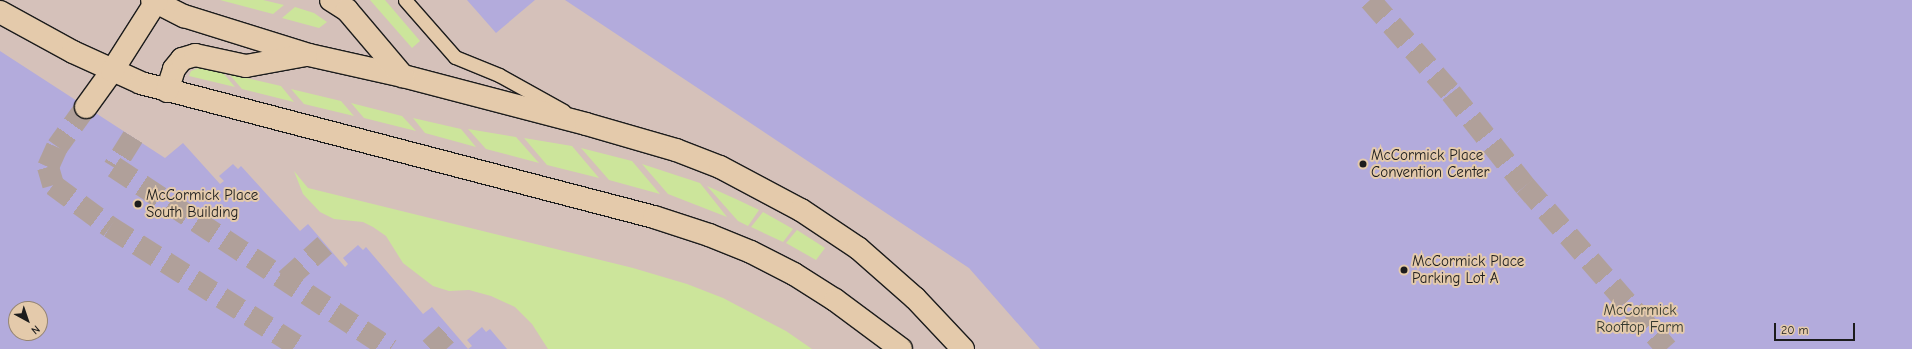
<!DOCTYPE html>
<style>
body{margin:0}
#map{position:relative;width:1912px;height:349px;overflow:hidden;background:#d5c1ba;font-family:"Comic Neue",sans-serif}
div>[style]{position:absolute}
.green>*{inset:0;background:#cce59b}
.building>*{inset:0;background:#b3abdc}
.street-tunnel>*{height:22px;margin-top:-11px;transform-origin:0;background:repeating-linear-gradient(90deg,#b0a09a 0 22px,transparent 0 33px)}
.roads{filter:drop-shadow(1px 0 #1c1c1c) drop-shadow(-1px 0 #1c1c1c) drop-shadow(0 1px #1c1c1c) drop-shadow(0 -1px #1c1c1c)}
.lane>*{height:13px;margin:-6.5px;padding:0 6.5px;transform-origin:6.5px;border-radius:6.5px;background:#e4caab}
.street>*{height:22px;margin:-11px;padding:0 11px;transform-origin:11px;border-radius:11px;background:#e4caab}
.secondary>*{height:22px;margin:-11px;padding:0 11px;transform-origin:11px;border-radius:11px;background:#e4caab}
.dots>*{width:11px;height:11px;translate:-50% -50%;box-sizing:border-box;border:2px solid #e4caab;border-radius:50%}
span{translate:-50% -50%;white-space:nowrap;text-align:center;line-height:1.15;-webkit-text-stroke:4px #e4caab;paint-order:stroke}
.poi-label{font-size:15px;color:#1c1c1c}
.left{translate:0 -50%;text-align:left}
.park-label{font-size:15px;color:#363a2f}
.north{position:absolute;left:8px;top:301px;width:40px;height:40px;box-sizing:border-box;background:#e4caab;border:1px solid #948472;border-radius:50%;rotate:140deg;font-size:11px;font-weight:700;line-height:16px;text-align:center;color:#1c1c1c}
.north::after{content:'';display:block;margin:auto;width:14px;height:18px;background:#1c1c1c;clip-path:polygon(50% 0,100% 100%,50% 72%,0 100%)}
.scale{position:absolute;left:1774px;top:323px;width:81px;height:18px;box-sizing:border-box;border:2px solid #1c1c1c;border-top:0;padding-left:5px;font-size:12px;line-height:14px;white-space:nowrap;color:#1c1c1c;-webkit-text-stroke:3px #e4caab;paint-order:stroke}
</style>
<div id="map">
<div class="green">
<i style="clip-path:polygon(220px 0,263px 0,284px 5px,273px 14px)"></i>
<i style="clip-path:polygon(370px 0,385px 0,420px 41px,412px 48px)"></i>
<i style="clip-path:polygon(295px 7px,314px 13px,327px 22px,319px 28px,282px 18px)"></i>
<i style="clip-path:polygon(199px 68px,223px 73px,235px 87px,189px 76px,191px 71px)"></i>
<i style="clip-path:polygon(229px 74px,281px 86px,294px 102px,242px 89px)"></i>
<i style="clip-path:polygon(291px 89px,341px 101px,354px 116px,304px 104px)"></i>
<i style="clip-path:polygon(351px 103px,402px 116px,416px 131px,364px 118px)"></i>
<i style="clip-path:polygon(413px 118px,461px 129px,476px 147px,425px 133px)"></i>
<i style="clip-path:polygon(468px 129px,516px 137px,539px 163px,486px 149px)"></i>
<i style="clip-path:polygon(524px 138px,572px 146px,599px 178px,547px 165px)"></i>
<i style="clip-path:polygon(581px 148px,632px 161px,660px 194px,609px 180px)"></i>
<i style="clip-path:polygon(642px 164px,700px 183px,727px 217px,668px 194px)"></i>
<i style="clip-path:polygon(294px 171px,308px 188px,633px 268px,687px 284px,723px 298px,786px 331px,812px 349px,548px 349px,532px 324px,515px 307px,491px 296px,469px 290px,449px 291px,433px 286px,403px 263px,386px 236px,373px 227px,363px 222px,334px 219px,320px 212px,303px 194px)"></i>
<i style="clip-path:polygon(707px 186px,738px 200px,759px 210px,748px 226px,738px 221px)"></i>
<i style="clip-path:polygon(763px 212px,793px 229px,783px 242px,751px 227px)"></i>
<i style="clip-path:polygon(797px 230px,825px 248px,816px 260px,786px 243px)"></i>
</div>
<div class="building">
<i style="clip-path:polygon(467px 0,535px 0,496px 33px)"></i>
<i style="clip-path:polygon(565px 0,1912px 0,1912px 349px,1040px 349px,969px 268px)"></i>
<i style="clip-path:polygon(evenodd,0 51px,165px 158px,183px 143px,220px 184px,224px 181px,219px 176px,233px 164px,238px 169px,241px 166px,300px 231px,308px 224px,345px 267px,348px 264px,343px 258px,358px 245px,363px 250px,366px 247px,423px 314px,432px 307px,468px 349px,472px 346px,467px 340px,482px 327px,486px 332px,490px 329px,507px 349px,0 349px,0 51px,16px 309px,40px 309px,40px 333px,16px 333px,16px 309px)"></i>
</div>
<div class="street-tunnel">
<i style="left:1370px;top:0;width:123px;rotate:48.9deg"></i>
<i style="left:1451px;top:93px;width:119px;rotate:51.5deg"></i>
<i style="left:1525px;top:186px;width:216px;rotate:48.9deg"></i>
<i style="left:86px;top:107px;width:49px;rotate:125.9deg"></i>
<i style="left:57px;top:147px;width:22px;rotate:114deg"></i>
<i style="left:48px;top:167px;width:19px;rotate:74deg"></i>
<i style="left:53px;top:185px;width:71px;rotate:36.4deg"></i>
<i style="left:110px;top:227px;width:227px;rotate:32.4deg"></i>
<i style="left:133px;top:137px;width:36px;rotate:122deg"></i>
<i style="left:114px;top:167px;width:331px;rotate:33.4deg"></i>
<i style="left:286px;top:280px;width:52px;rotate:-41.9deg"></i>
<i style="left:430px;top:349px;width:28px;rotate:-42deg"></i>
</div>
<div class="roads">
<div class="lane">
<i style="left:405px;top:0;width:76px;rotate:48.7deg"></i>
<i style="left:455px;top:57px;width:48px;rotate:22.2deg"></i>
<i style="left:499px;top:75px;width:74px;rotate:29deg"></i>
</div>
<div class="street">
<i style="left:86px;top:107px;width:44px;rotate:-54.2deg"></i>
</div>
<div class="secondary">
<i style="left:152px;top:0;width:36px;rotate:27deg"></i>
<i style="left:184px;top:16px;width:131px;rotate:17.3deg"></i>
<i style="left:309px;top:55px;width:96px;rotate:12.6deg"></i>
<i style="left:403px;top:76px;width:189px;rotate:14.7deg"></i>
<i style="left:586px;top:124px;width:94px;rotate:16.1deg"></i>
<i style="left:676px;top:150px;width:47px;rotate:21.1deg"></i>
<i style="left:720px;top:167px;width:92px;rotate:28deg"></i>
<i style="left:801px;top:210px;width:69px;rotate:33.7deg"></i>
<i style="left:858px;top:248px;width:76px;rotate:41.3deg"></i>
<i style="left:915px;top:298px;width:70px;rotate:46.7deg"></i>
<i style="left:331px;top:0;width:19px;rotate:32deg"></i>
<i style="left:347px;top:10px;width:87px;rotate:49.7deg"></i>
<i style="left:0;top:12px;width:83px;rotate:28.7deg"></i>
<i style="left:73px;top:52px;width:75px;rotate:24.5deg"></i>
<i style="left:141px;top:83px;width:530px;rotate:14.64deg"></i>
<i style="left:654px;top:217px;width:58px;rotate:18.1deg"></i>
<i style="left:709px;top:235px;width:45px;rotate:22deg"></i>
<i style="left:751px;top:252px;width:48px;rotate:27.1deg"></i>
<i style="left:794px;top:274px;width:49px;rotate:32.4deg"></i>
<i style="left:835px;top:300px;width:82px;rotate:36.6deg"></i>
<i style="left:112px;top:71px;width:84px;rotate:-57.6deg"></i>
<i style="left:167px;top:91px;width:23px;rotate:-72deg"></i>
<i style="left:174px;top:69px;width:13px;rotate:-51deg"></i>
<i style="left:182px;top:59px;width:14px;rotate:-17deg"></i>
<i style="left:195px;top:55px;width:52px;rotate:12.2deg"></i>
<i style="left:246px;top:66px;width:61px;rotate:-10.4deg"></i>
</div>
</div>
<div class="dots">
<i style="left:1363px;top:164px;background:#1c1c1c"></i>
<i style="left:138px;top:204px;background:#1c1c1c"></i>
<i style="left:1404px;top:270px;background:#1c1c1c"></i>
</div>
<div class="poi-label">
<span class="left" style="left:1371px;top:164px">McCormick Place<br>Convention Center</span>
<span class="left" style="left:146px;top:204px">McCormick Place<br>South Building</span>
<span class="left" style="left:1412px;top:270px">McCormick Place<br>Parking Lot A</span>
</div>
<div class="park-label">
<span style="left:1640px;top:319px">McCormick<br>Rooftop Farm</span>
</div>
<div class="north">N</div>
<div class="scale">20 m</div>
</div>
